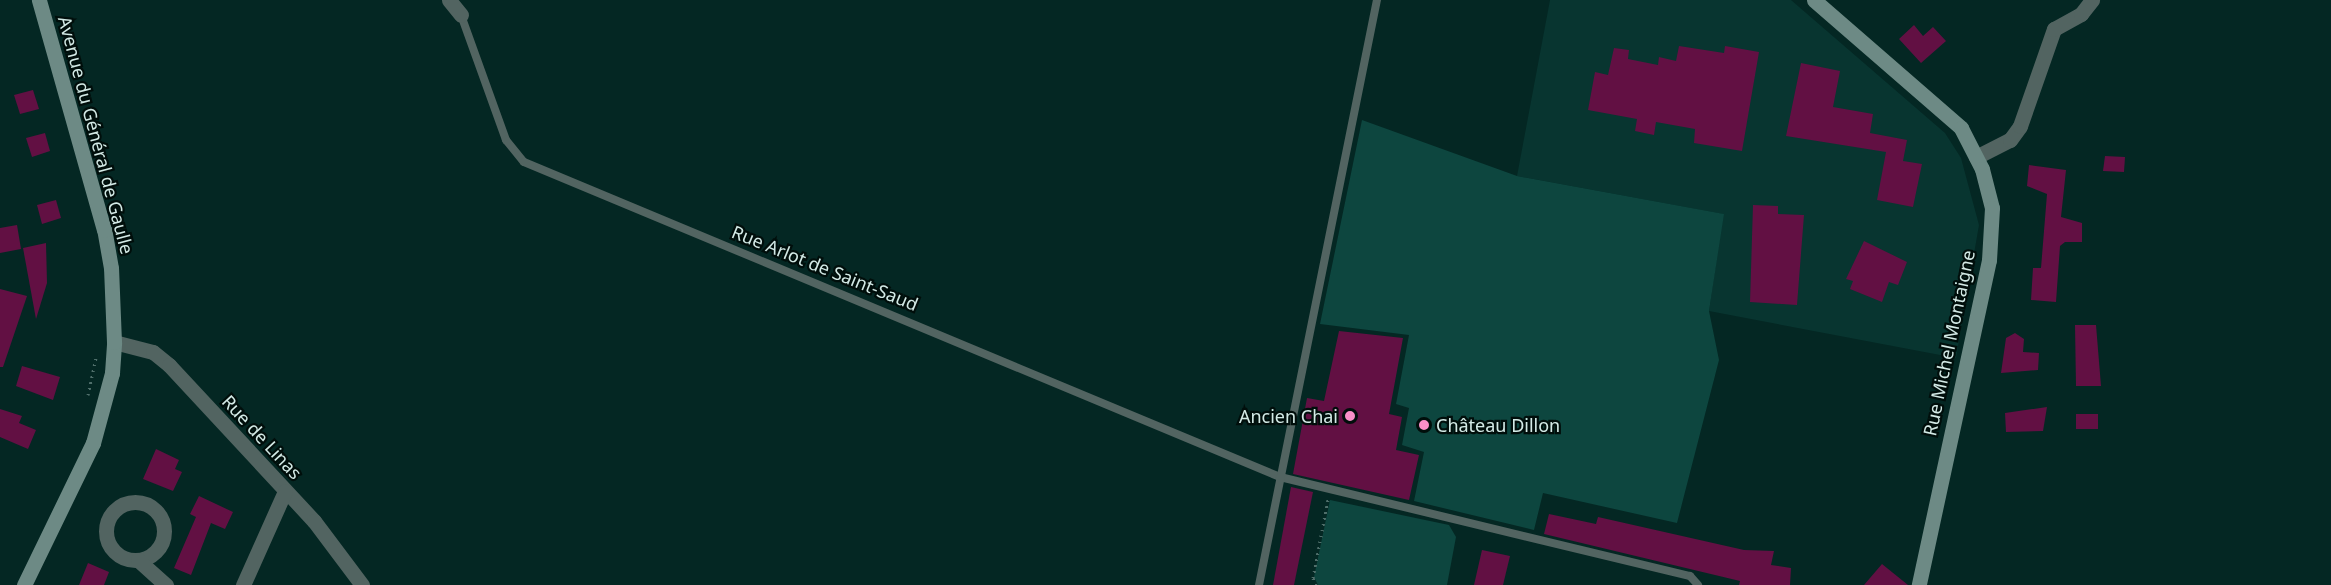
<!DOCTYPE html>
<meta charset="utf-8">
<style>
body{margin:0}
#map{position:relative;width:2331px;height:585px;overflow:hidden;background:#042723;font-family:"Noto Sans",sans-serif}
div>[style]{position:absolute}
.built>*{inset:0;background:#083530}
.green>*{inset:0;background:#0d463f}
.building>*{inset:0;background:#621043}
.path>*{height:3px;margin-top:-1.5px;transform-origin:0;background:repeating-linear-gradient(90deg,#506f6b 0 1.5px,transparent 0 6px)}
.lane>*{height:8px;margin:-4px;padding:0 4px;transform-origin:4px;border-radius:4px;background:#526461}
.street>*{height:15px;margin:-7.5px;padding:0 7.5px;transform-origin:7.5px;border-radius:7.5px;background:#526461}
.street>.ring{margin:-7.5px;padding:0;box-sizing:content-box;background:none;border:15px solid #526461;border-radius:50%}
.secondary>*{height:15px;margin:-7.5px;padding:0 7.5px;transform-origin:7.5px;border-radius:7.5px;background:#6d8a85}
.dots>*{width:16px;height:16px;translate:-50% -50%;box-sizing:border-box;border:3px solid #000e0b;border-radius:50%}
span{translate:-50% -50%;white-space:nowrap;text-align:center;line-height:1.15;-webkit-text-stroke:4.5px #000e0b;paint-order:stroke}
.street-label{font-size:18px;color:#d3eae6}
.poi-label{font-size:18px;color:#d3eae6}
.right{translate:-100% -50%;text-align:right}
.left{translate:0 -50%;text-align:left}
</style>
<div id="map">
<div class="built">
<i style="clip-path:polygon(1550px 0,1791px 0,1945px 133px,1961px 158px,1979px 225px,1956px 358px,1709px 311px,1723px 214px,1517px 176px)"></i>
</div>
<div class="green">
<i style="clip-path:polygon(1362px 120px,1517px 176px,1724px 214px,1709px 311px,1719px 360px,1677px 523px,1543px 493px,1534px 530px,1414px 501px,1424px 452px,1402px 445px,1409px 408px,1396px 404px,1409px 335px,1320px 324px)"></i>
<i style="clip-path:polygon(1330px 500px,1449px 525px,1456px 537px,1447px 585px,1318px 585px,1314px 577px)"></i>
</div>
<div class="building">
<i style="clip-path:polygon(1914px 25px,1923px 36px,1933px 27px,1946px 41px,1921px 63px,1899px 39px)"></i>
<i style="clip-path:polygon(1679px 46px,1724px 53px,1725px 46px,1759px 52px,1742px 151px,1694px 143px,1695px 129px,1656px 122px,1654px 135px,1635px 131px,1637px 119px,1588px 110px,1595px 72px,1608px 75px,1614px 48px,1629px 50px,1628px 59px,1658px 65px,1659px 57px,1676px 61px)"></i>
<i style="clip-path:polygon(1801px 63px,1840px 71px,1833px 107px,1873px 114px,1870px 133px,1907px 140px,1903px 161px,1922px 164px,1913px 207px,1877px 200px,1886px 152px,1786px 136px)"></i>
<i style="clip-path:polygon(33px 90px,39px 109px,20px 114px,14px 95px)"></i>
<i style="clip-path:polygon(45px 133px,50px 151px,32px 157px,26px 138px)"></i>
<i style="clip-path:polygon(2105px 156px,2125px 157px,2124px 172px,2103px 171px)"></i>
<i style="clip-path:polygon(2029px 165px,2066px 170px,2061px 217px,2082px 223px,2082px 242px,2065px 242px,2060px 246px,2056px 302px,2031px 300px,2033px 268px,2041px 268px,2047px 194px,2027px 186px)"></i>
<i style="clip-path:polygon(56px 200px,61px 218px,42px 224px,37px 205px)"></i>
<i style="clip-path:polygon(1753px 205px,1778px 206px,1778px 214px,1804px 215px,1797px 305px,1750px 302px)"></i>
<i style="clip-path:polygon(17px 225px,21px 249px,0 253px,0 228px)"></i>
<i style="clip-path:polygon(1864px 241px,1907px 262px,1898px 285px,1889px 282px,1882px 302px,1850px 289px,1853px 281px,1846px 279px)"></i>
<i style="clip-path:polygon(46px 243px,47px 283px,36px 319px,23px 248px)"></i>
<i style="clip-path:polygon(0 289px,27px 296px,3px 367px,0 367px)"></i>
<i style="clip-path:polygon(2075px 325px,2096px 325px,2101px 386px,2076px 386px)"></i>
<i style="clip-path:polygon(1339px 331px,1403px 338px,1389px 414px,1402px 417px,1396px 450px,1419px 455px,1409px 500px,1293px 474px,1307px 398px,1324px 401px)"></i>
<i style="clip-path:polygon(2015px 333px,2024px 339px,2023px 352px,2039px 353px,2038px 370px,2001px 373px,2006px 338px)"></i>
<i style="clip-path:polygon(22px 366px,60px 377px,53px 400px,16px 386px)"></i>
<i style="clip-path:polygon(2047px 407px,2043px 431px,2006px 432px,2005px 413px)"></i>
<i style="clip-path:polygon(0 409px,22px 416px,19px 423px,36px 430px,28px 449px,0 437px)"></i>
<i style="clip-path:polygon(2076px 414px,2098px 414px,2098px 429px,2076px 429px)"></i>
<i style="clip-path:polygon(156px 449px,179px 460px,175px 469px,182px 472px,173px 491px,143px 479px)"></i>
<i style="clip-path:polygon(1291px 487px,1313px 492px,1294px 585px,1273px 585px)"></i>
<i style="clip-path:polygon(199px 496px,233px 512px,225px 529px,211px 523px,191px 575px,174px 568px,196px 517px,190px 514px)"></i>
<i style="clip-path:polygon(1549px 514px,1596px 524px,1598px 517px,1744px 550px,1774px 551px,1771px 565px,1791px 568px,1790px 585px,1739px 585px,1740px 581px,1544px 534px)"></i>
<i style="clip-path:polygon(1482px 550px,1510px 556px,1503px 585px,1474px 585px)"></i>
<i style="clip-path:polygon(88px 563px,109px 572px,104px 585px,79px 585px)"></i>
<i style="clip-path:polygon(1882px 564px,1908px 585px,1864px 585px)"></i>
</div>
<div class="path">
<i style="left:88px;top:395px;width:38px;rotate:-78deg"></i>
<i style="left:1316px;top:585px;width:8px;rotate:-113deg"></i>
<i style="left:1313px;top:578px;width:80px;rotate:-79.2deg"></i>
</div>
<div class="lane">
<i style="left:461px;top:15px;width:133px;rotate:70.2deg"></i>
<i style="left:506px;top:140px;width:28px;rotate:51deg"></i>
<i style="left:524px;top:162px;width:819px;rotate:22.62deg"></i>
<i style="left:1280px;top:477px;width:422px;rotate:13.6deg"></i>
<i style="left:1690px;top:576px;width:12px;rotate:48deg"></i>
<i style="left:1259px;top:585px;width:597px;rotate:-78.6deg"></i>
</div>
<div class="street">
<i style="left:449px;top:0;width:19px;rotate:51deg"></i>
<i style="left:1976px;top:157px;width:38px;rotate:-27deg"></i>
<i style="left:2010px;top:140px;width:17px;rotate:-54deg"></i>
<i style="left:2020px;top:126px;width:103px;rotate:-70.7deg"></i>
<i style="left:2054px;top:29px;width:31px;rotate:-29deg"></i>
<i style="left:2081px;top:14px;width:18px;rotate:-52deg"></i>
<i style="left:114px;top:342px;width:40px;rotate:14.4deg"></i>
<i style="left:153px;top:352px;width:21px;rotate:39deg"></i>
<i style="left:169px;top:365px;width:213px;rotate:47.1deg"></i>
<i style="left:314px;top:521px;width:80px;rotate:53.1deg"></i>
<i class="ring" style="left:106px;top:502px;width:43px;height:43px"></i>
<i style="left:138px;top:560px;width:38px;rotate:42deg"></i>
<i style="left:243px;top:585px;width:103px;rotate:-65.9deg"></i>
</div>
<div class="secondary">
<i style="left:1814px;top:0;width:195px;rotate:41deg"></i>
<i style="left:1961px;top:128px;width:46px;rotate:62.9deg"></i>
<i style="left:1982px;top:169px;width:40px;rotate:75.6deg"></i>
<i style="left:1992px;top:208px;width:52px;rotate:93.3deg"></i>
<i style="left:1989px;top:260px;width:332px;rotate:102.2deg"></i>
<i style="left:24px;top:585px;width:158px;rotate:-64.1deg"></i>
<i style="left:93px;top:443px;width:73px;rotate:-74.8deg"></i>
<i style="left:112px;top:373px;width:31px;rotate:-86deg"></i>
<i style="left:114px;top:342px;width:74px;rotate:-92.3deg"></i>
<i style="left:111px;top:268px;width:39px;rotate:-100deg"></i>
<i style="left:104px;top:230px;width:239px;rotate:-105.8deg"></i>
</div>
<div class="dots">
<i style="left:1350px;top:416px;background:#f98fc8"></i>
<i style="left:1424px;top:425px;background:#f98fc8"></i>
</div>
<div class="street-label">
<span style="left:96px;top:135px;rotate:75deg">Avenue du Général de Gaulle</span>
<span style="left:825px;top:268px;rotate:22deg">Rue Arlot de Saint-Saud</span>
<span style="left:1949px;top:343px;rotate:-78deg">Rue Michel Montaigne</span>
<span style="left:262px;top:437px;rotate:47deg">Rue de Linas</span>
</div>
<div class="poi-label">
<span class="right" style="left:1338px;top:416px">Ancien Chai</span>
<span class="left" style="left:1436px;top:425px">Château Dillon</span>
</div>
</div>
